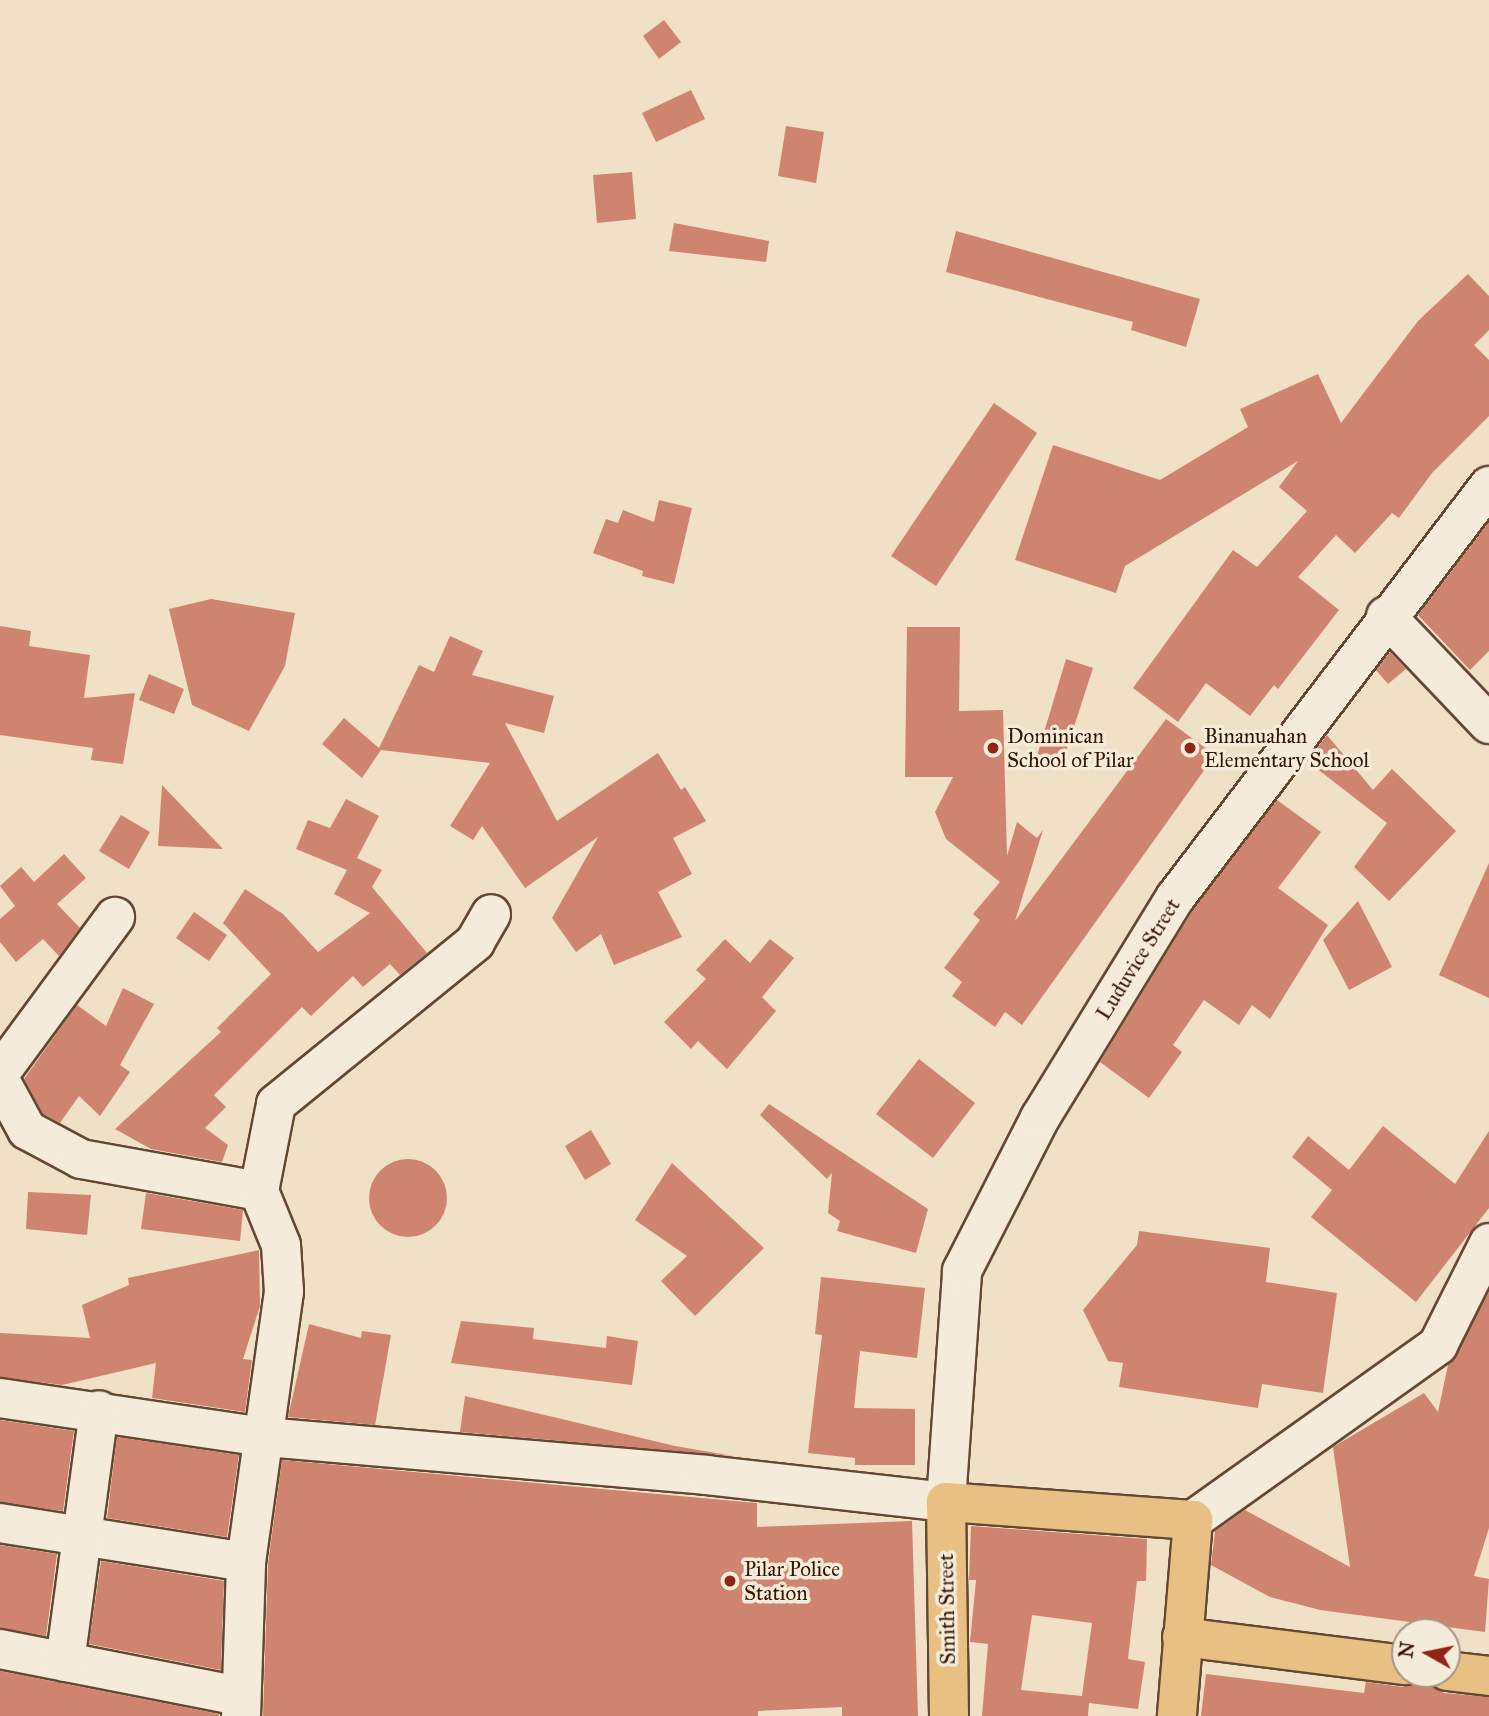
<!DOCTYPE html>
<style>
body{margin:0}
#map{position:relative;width:1489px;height:1716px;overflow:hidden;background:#efe0c6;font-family:"IM FELL Great Primer",serif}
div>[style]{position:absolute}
.building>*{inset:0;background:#cf846f}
.round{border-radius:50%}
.roads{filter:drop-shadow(2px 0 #644834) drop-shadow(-2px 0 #644834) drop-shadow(0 2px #644834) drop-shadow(0 -2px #644834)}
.minor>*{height:38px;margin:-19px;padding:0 19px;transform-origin:19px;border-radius:19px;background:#f5ebda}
.major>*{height:38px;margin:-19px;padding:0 19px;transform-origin:19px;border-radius:19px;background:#e8c083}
.dots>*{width:19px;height:19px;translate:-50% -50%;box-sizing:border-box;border:4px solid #f5ebda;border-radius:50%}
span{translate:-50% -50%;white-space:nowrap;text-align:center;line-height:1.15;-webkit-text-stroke:7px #f5ebda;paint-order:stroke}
.poi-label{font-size:21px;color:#351504}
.left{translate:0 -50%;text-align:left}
.street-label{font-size:21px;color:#351504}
.north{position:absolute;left:1391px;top:1618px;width:70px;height:70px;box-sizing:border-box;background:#f5ebda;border:2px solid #a89584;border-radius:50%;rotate:279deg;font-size:19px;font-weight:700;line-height:28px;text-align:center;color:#351504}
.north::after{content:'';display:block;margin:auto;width:24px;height:32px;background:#8f2418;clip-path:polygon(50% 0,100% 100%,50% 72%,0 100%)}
</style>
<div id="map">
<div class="building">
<i style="clip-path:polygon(664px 20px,681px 42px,659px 59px,643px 36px)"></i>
<i style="clip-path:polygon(691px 90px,705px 119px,656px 142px,642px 113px)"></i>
<i style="clip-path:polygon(786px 126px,824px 132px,816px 183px,778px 176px)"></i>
<i style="clip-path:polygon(632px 172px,636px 219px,597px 223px,593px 175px)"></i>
<i style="clip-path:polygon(674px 223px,769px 241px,766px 262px,669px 251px)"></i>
<i style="clip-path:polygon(956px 231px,1200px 299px,1186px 347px,1131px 330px,1133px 322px,946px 272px)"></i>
<i style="clip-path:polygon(1468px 274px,1489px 296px,1489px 330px,1474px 345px,1489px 360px,1489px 416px,1432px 473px,1399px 518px,1392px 513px,1355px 553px,1336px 535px,1298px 577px,1339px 610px,1278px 689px,1274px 685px,1250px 716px,1206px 683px,1178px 722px,1133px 688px,1233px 550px,1257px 567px,1307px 511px,1279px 487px,1298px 461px,1125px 566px,1116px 593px,1015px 560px,1053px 445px,1160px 480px,1248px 427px,1240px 409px,1318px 374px,1341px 423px,1418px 321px)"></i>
<i style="clip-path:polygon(994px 403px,1037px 433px,936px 586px,891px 556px)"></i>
<i style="clip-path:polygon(659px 500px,692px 508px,674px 584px,642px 576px,643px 571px,593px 553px,606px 519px,618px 523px,623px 510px,654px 522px)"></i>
<i style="clip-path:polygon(1489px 522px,1489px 651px,1470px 670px,1418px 615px)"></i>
<i style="clip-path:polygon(211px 599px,295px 613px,285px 666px,249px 731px,192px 705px,169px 609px)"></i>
<i style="clip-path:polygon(0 626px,31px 631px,29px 646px,90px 655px,84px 698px,135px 693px,123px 764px,91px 760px,93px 748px,0 735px)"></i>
<i style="clip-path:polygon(907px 627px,960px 627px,959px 711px,1003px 710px,1007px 856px,1017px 822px,1037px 838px,1043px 830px,1015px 921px,1166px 719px,1215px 755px,1022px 1025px,1005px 1012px,995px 1027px,952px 996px,962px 982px,944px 968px,980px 920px,973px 914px,1000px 882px,946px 839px,935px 812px,953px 777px,905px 777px)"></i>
<i style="clip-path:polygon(450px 636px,483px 651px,472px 675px,554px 696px,544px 733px,505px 723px,557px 821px,658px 753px,681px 790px,685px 787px,706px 821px,673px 838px,692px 874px,658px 892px,682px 937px,614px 965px,601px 934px,576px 952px,552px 918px,598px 837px,525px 888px,482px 826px,473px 840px,450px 826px,490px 763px,381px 750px,362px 778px,322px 744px,344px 718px,379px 748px,419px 665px,434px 672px)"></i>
<i style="clip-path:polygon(1390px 652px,1406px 669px,1388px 684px,1376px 670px)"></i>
<i style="clip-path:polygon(1066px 659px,1093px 668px,1061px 767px,1036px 759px)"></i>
<i style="clip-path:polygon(149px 674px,184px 689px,174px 714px,139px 700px)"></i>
<i style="clip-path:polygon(1327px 735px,1373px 790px,1392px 769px,1456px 831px,1389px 901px,1354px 867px,1387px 823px,1307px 761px)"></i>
<i style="clip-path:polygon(162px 785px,223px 849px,158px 846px)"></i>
<i style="clip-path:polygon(346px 799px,379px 816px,357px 858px,382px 870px,372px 887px,427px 953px,400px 975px,390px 964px,363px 987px,353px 976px,311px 1016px,302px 1007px,214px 1095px,226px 1107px,205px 1128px,228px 1145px,222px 1162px,151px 1149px,115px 1129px,221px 1032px,217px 1028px,271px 974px,223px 923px,245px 889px,283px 914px,318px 952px,370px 913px,334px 894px,347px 870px,296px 849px,308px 820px,330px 828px)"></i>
<i style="clip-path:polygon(1277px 800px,1321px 832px,1278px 888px,1328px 925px,1270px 1019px,1252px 1005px,1239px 1025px,1204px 1000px,1173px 1045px,1182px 1052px,1149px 1098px,1100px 1062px,1193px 910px)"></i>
<i style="clip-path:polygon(121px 815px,150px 832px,129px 869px,99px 851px)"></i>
<i style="clip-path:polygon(64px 854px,86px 878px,57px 904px,80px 928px,59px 956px,43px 939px,16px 962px,0 942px,0 919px,15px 906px,0 886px,21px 867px,34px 882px)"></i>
<i style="clip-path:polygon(1489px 863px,1489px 998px,1439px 975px)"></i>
<i style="clip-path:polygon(1358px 901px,1392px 967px,1349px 990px,1323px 940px)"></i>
<i style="clip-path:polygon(194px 912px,227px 935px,209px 961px,176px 938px)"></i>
<i style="clip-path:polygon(725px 939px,750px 963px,770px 939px,794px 958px,762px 997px,776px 1011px,727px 1069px,698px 1041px,691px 1049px,664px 1022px,706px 979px,696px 970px)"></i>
<i style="clip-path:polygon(123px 988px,154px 1004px,120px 1065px,130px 1072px,100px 1116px,79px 1096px,60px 1123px,43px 1114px,24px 1079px,77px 1005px,106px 1026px)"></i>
<i style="clip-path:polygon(919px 1059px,975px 1103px,933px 1158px,876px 1114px)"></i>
<i style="clip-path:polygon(769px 1104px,928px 1209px,916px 1253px,837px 1231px,840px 1221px,828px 1213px,832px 1173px,827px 1179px,760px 1115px)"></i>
<i style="clip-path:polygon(1383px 1126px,1455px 1184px,1489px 1131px,1489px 1208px,1416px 1302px,1311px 1217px,1332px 1190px,1292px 1157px,1308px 1136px,1349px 1170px)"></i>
<i style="clip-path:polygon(591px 1130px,611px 1164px,585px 1180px,565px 1146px)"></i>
<i class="round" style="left:369px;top:1159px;width:78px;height:78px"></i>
<i style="clip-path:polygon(672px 1163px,764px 1248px,695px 1316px,661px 1281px,687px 1256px,635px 1220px)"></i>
<i style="clip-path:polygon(28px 1192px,91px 1195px,87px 1235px,26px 1229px)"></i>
<i style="clip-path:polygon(146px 1193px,243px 1210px,240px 1241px,141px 1229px)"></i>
<i style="clip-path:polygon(1139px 1231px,1270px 1248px,1266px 1282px,1337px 1293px,1323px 1393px,1262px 1384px,1258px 1408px,1119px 1387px,1123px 1363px,1108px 1361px,1083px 1310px,1137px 1245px)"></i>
<i style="clip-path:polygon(259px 1250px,260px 1306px,243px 1359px,252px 1360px,245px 1412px,152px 1398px,156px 1363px,62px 1385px,0 1377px,0 1333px,90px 1338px,82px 1305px,129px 1285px,128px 1278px)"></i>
<i style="clip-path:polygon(821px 1277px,925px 1288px,917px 1358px,860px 1351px,854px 1408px,915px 1409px,915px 1465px,855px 1465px,855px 1458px,808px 1453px,822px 1335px,815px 1334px)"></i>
<i style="clip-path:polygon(1489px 1292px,1489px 1528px,1474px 1576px,1489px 1579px,1485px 1632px,1320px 1610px,1270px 1597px,1211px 1565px,1215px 1531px,1245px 1510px,1350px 1567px,1333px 1447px,1424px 1393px,1438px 1412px,1448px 1365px)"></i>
<i style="clip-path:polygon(461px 1321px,534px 1328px,533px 1339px,606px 1348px,607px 1336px,638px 1341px,632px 1385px,451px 1363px)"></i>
<i style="clip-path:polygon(309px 1324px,361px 1338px,362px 1331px,391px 1335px,375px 1425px,288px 1417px)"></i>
<i style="clip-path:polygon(465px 1396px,675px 1446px,733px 1456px,460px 1432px)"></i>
<i style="clip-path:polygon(0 1420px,74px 1431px,63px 1511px,0 1502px)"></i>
<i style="clip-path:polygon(117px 1437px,239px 1455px,227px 1537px,107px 1518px)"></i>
<i style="clip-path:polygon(282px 1460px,757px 1503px,757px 1527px,912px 1521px,918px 1716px,842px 1716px,842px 1707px,758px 1711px,758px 1716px,263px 1716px,268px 1564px)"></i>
<i style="clip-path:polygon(evenodd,971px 1526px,1147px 1539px,1146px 1581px,1137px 1581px,1128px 1659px,1145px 1662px,1138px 1709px,1089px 1703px,1088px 1716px,982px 1716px,988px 1644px,970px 1642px,976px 1580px,969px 1580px,971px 1526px,1032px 1615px,1092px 1623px,1082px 1696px,1021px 1690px,1032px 1615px)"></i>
<i style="clip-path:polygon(0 1545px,57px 1554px,46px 1636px,0 1628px)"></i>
<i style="clip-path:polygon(101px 1561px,224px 1581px,221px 1670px,89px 1644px)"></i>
<i style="clip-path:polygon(0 1671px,219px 1714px,219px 1716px,0 1716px)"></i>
<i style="clip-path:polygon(1206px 1674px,1364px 1693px,1366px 1682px,1403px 1687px,1422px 1679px,1444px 1693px,1489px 1697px,1489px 1716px,1201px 1716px)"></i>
</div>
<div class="roads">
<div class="minor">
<i style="left:1386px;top:616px;width:149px;rotate:46.4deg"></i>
<i style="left:0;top:1073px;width:194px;rotate:-53.6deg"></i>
<i style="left:0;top:1080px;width:57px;rotate:61.6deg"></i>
<i style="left:27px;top:1130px;width:61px;rotate:28.2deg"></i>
<i style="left:81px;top:1159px;width:181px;rotate:10.2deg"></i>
<i style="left:0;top:1398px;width:268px;rotate:8.4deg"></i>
<i style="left:265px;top:1437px;width:443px;rotate:4.9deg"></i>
<i style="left:706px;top:1475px;width:242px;rotate:6.4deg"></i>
<i style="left:946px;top:1502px;width:232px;rotate:-86deg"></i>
<i style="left:962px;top:1271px;width:172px;rotate:-63deg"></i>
<i style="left:1040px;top:1118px;width:258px;rotate:-58.5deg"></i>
<i style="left:1175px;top:898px;width:518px;rotate:-52.69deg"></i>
<i style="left:1193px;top:1520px;width:301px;rotate:-35.5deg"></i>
<i style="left:1438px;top:1345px;width:114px;rotate:-63.4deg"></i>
<i style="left:0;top:1523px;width:249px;rotate:9deg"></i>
<i style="left:0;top:1649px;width:245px;rotate:11.1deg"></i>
<i style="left:65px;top:1662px;width:254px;rotate:-82.3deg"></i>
<i style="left:241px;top:1716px;width:154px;rotate:-88.1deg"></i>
<i style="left:246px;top:1562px;width:273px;rotate:-82deg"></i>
<i style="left:284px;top:1292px;width:47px;rotate:-93.7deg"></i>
<i style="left:281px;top:1245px;width:58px;rotate:-112.2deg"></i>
<i style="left:259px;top:1191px;width:89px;rotate:-78.9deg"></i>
<i style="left:276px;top:1104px;width:257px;rotate:-39.1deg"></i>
<i style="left:475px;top:942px;width:32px;rotate:-60deg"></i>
</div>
<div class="major">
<i style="left:1182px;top:1637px;width:225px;rotate:7.2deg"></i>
<i style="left:1447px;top:1671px;width:42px;rotate:6.8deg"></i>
<i style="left:949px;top:1716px;width:214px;rotate:-90.8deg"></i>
<i style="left:946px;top:1502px;width:248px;rotate:4.2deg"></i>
<i style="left:1193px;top:1520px;width:197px;rotate:94.7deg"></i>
</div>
</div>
<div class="dots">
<i style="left:993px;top:748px;background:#8f2418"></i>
<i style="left:1190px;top:748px;background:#8f2418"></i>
<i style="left:730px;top:1581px;background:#8f2418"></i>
</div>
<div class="poi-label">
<span class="left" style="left:1007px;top:748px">Dominican<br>School of Pilar</span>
<span class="left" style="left:1204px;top:748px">Binanuahan<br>Elementary School</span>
<span class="left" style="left:744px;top:1581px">Pilar Police<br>Station</span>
</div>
<div class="street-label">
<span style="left:1138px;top:959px;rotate:-58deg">Luduvice Street</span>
<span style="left:947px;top:1609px;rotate:-91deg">Smith Street</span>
</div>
<div class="north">N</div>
</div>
